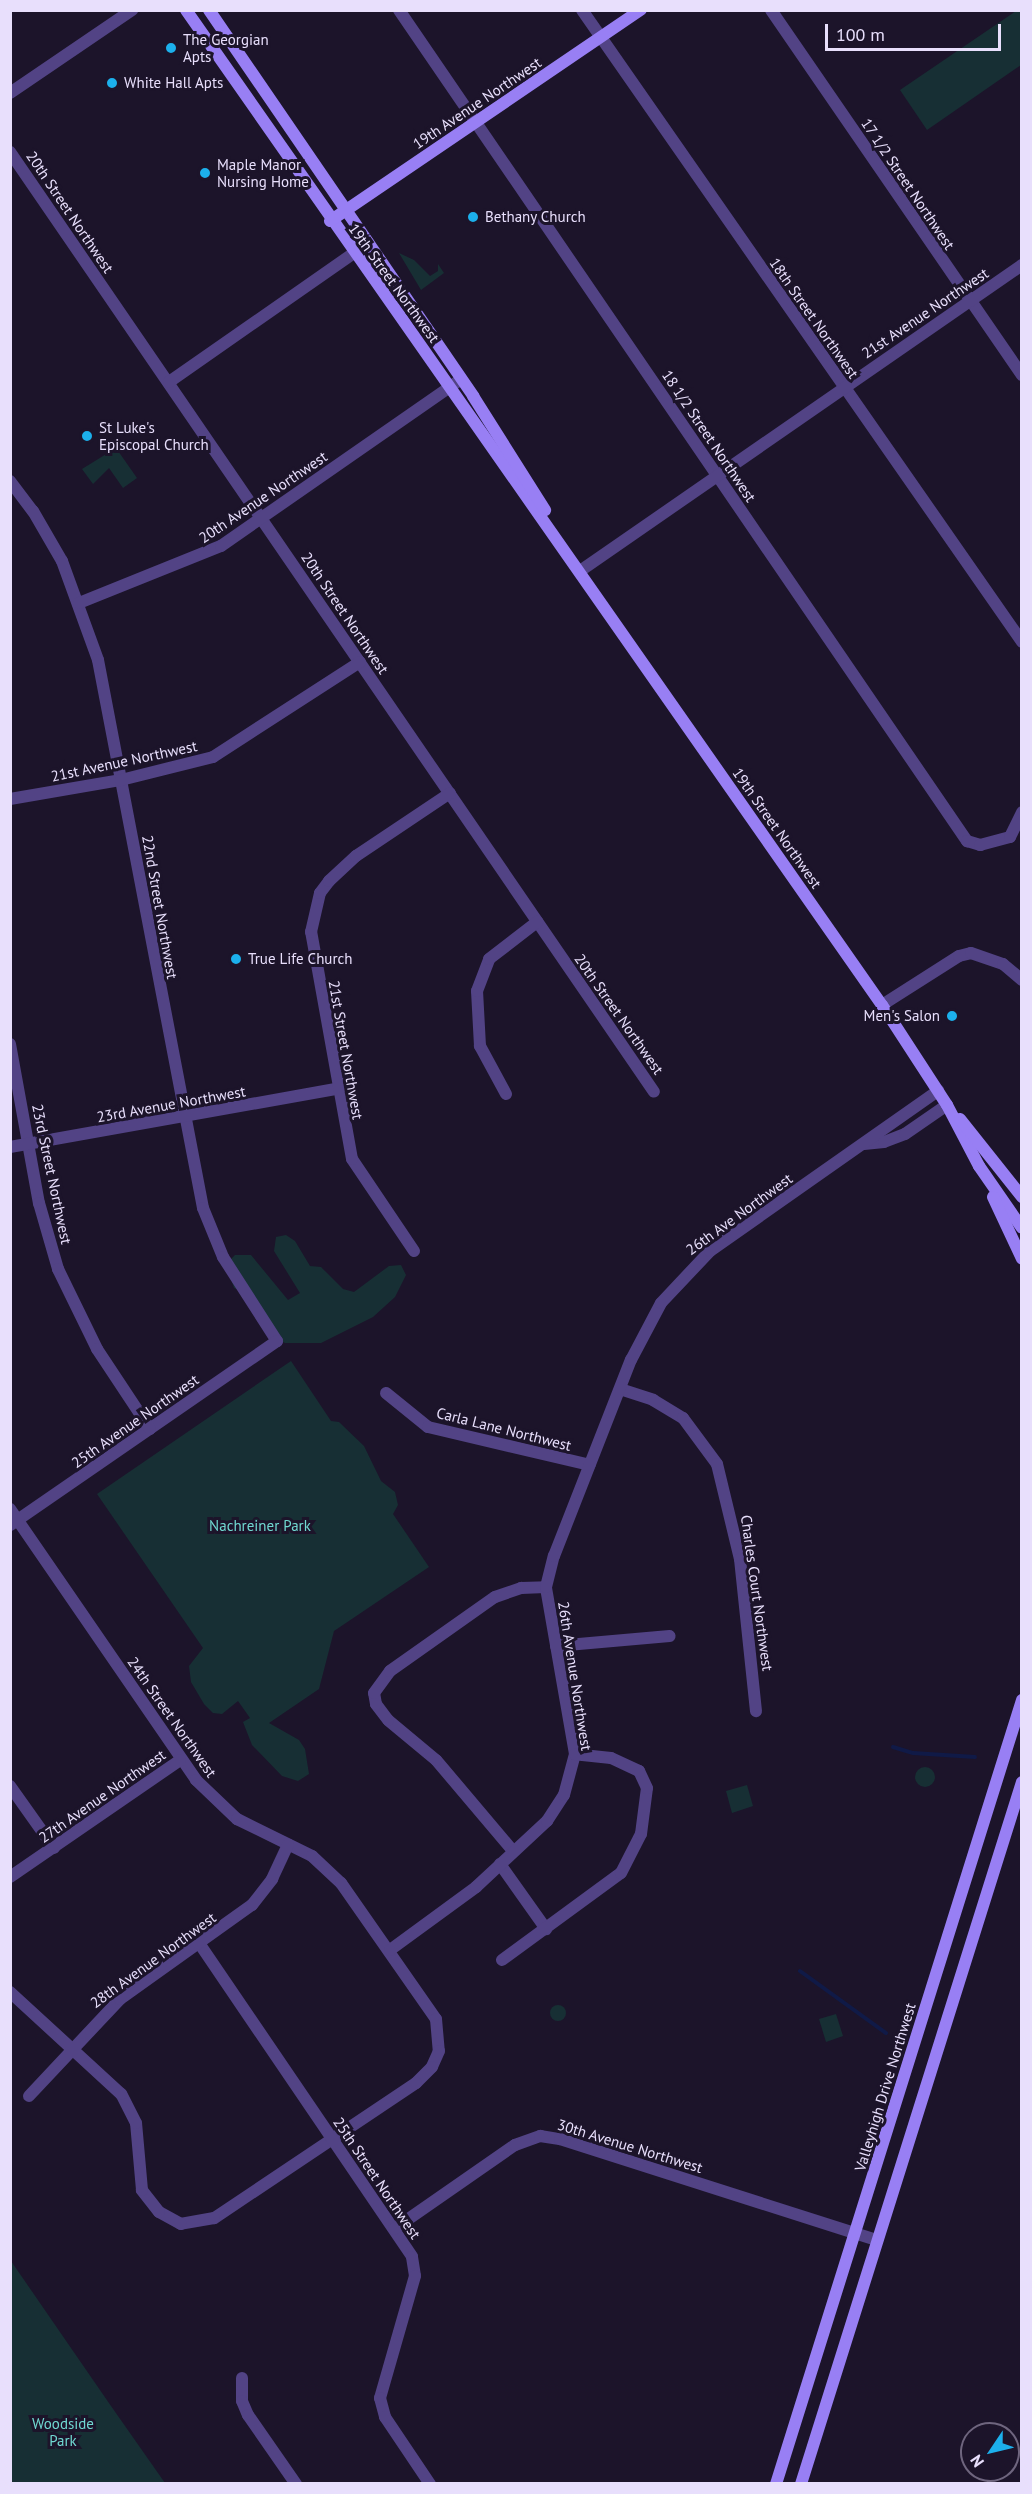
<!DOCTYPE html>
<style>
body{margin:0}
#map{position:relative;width:1032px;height:2494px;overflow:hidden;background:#1c142a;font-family:"PT Sans",sans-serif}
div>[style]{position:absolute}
.green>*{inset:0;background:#172f34}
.round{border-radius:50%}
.stream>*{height:4px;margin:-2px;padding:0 2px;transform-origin:2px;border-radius:2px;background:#101a47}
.street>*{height:12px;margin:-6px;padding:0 6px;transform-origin:6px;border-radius:6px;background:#524385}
.secondary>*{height:12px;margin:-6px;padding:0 6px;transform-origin:6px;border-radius:6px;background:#987ff4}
.dots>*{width:16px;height:16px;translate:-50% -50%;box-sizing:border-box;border:3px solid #1c142a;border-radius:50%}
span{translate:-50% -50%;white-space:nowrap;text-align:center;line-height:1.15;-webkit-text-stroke:6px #1c142a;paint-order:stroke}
.poi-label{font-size:15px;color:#e8dffc}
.left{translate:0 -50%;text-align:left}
.right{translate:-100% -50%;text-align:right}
.street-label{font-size:15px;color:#e8dffc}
.park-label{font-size:15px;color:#70d8d1}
.frame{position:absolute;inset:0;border:12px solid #e8dffc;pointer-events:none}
.north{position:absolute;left:960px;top:2422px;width:60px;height:60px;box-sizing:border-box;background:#1c142a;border:2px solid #6e657e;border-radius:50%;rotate:235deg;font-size:16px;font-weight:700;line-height:24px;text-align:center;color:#e8dffc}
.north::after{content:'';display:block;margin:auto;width:21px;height:27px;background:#1cb0ec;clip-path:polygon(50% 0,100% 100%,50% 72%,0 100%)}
.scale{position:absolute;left:825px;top:24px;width:176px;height:27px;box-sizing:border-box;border:3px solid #e8dffc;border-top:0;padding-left:8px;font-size:18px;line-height:21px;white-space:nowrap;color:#e8dffc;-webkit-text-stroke:4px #1c142a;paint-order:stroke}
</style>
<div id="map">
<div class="green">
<i style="clip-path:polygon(1016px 11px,1021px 11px,1021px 65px,927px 130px,900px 90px)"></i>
<i style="clip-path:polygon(399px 253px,414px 260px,430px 276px,438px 271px,438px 264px,444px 273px,421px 290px)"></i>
<i style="clip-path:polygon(116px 448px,137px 478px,123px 488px,109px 468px,93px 484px,82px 469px)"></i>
<i style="clip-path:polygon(286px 1235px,295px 1241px,310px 1266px,321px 1267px,343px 1289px,354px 1292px,389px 1266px,401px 1265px,406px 1275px,395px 1297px,373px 1317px,321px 1343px,285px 1343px,277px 1339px,249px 1295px,234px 1288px,226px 1264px,235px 1255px,251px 1255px,288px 1300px,300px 1293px,274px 1251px,276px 1237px)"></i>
<i style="clip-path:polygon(291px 1361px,331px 1421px,339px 1422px,364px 1446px,381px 1481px,395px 1492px,398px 1505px,393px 1514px,429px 1567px,334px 1631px,319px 1689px,269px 1723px,299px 1740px,305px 1749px,309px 1774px,298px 1781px,282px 1776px,252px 1745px,243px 1722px,250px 1718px,238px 1701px,222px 1714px,213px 1713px,204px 1704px,191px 1682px,189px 1666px,203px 1648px,97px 1494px)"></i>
<i class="round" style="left:915px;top:1767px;width:20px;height:20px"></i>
<i style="clip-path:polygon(747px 1785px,753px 1806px,732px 1813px,726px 1791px)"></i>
<i class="round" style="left:550px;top:2005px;width:16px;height:16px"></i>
<i style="clip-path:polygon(836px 2014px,843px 2036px,826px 2042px,819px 2019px)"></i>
<i style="clip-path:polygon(11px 2261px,111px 2406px,165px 2483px,11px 2483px)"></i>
</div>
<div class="stream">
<i style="left:893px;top:1747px;width:21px;rotate:17deg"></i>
<i style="left:913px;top:1753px;width:62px;rotate:3.7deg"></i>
<i style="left:800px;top:1971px;width:106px;rotate:35.8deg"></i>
</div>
<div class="street">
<i style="left:399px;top:10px;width:1007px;rotate:55.65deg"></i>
<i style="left:967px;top:841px;width:14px;rotate:17deg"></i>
<i style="left:980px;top:845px;width:31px;rotate:-15deg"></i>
<i style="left:1010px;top:837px;width:28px;rotate:-64deg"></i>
<i style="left:582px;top:10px;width:770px;rotate:55.15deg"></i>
<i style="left:771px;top:10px;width:443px;rotate:55.5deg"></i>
<i style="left:10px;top:93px;width:148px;rotate:-34.2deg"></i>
<i style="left:10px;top:152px;width:1139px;rotate:55.58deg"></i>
<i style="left:169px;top:382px;width:243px;rotate:-34.9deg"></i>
<i style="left:10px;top:481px;width:38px;rotate:53deg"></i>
<i style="left:33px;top:511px;width:58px;rotate:59.9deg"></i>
<i style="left:62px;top:561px;width:105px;rotate:70deg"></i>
<i style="left:98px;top:660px;width:558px;rotate:79.15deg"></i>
<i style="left:203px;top:1208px;width:53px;rotate:67.8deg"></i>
<i style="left:223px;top:1257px;width:100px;rotate:57.3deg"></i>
<i style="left:277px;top:1341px;width:324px;rotate:145.4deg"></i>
<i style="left:580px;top:571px;width:538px;rotate:-34.7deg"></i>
<i style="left:79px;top:603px;width:153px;rotate:-21.9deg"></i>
<i style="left:221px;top:546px;width:289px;rotate:-34.8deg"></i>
<i style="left:10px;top:799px;width:113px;rotate:-9.7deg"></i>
<i style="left:121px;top:780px;width:95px;rotate:-14deg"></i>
<i style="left:213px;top:757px;width:175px;rotate:-32.9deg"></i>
<i style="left:882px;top:1005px;width:91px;rotate:-32.5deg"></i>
<i style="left:959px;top:956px;width:12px;rotate:-14deg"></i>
<i style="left:971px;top:953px;width:34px;rotate:19deg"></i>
<i style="left:1003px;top:964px;width:25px;rotate:40deg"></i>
<i style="left:10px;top:1044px;width:162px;rotate:79.7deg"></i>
<i style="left:39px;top:1203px;width:69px;rotate:73.9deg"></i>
<i style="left:58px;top:1269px;width:89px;rotate:64deg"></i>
<i style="left:97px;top:1349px;width:96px;rotate:56.5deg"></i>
<i style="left:506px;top:1094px;width:55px;rotate:-118.4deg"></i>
<i style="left:480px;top:1046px;width:55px;rotate:-93.1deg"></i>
<i style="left:477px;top:991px;width:34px;rotate:-69deg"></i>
<i style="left:489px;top:959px;width:61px;rotate:-37.6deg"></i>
<i style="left:864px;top:1144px;width:20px;rotate:-6deg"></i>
<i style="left:884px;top:1142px;width:22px;rotate:-21deg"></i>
<i style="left:905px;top:1134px;width:51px;rotate:-34.6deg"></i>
<i style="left:10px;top:1147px;width:332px;rotate:-10.1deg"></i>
<i style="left:414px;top:1251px;width:111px;rotate:-124deg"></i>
<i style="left:352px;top:1159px;width:231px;rotate:-100.2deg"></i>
<i style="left:311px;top:932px;width:40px;rotate:-77deg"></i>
<i style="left:320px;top:893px;width:15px;rotate:-53deg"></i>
<i style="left:329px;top:881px;width:37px;rotate:-43deg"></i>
<i style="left:356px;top:856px;width:113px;rotate:-33.8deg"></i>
<i style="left:620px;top:1389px;width:35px;rotate:18deg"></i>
<i style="left:653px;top:1400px;width:35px;rotate:31deg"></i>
<i style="left:683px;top:1418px;width:57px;rotate:53.5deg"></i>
<i style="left:717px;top:1464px;width:98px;rotate:76.4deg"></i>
<i style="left:740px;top:1559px;width:153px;rotate:84deg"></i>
<i style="left:386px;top:1393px;width:54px;rotate:39deg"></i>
<i style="left:428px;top:1427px;width:166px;rotate:13.2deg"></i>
<i style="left:10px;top:1509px;width:329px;rotate:55.5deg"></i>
<i style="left:196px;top:1780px;width:57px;rotate:43.6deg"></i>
<i style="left:237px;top:1819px;width:84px;rotate:26.3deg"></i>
<i style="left:312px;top:1856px;width:40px;rotate:43deg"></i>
<i style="left:341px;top:1883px;width:166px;rotate:55.1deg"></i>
<i style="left:436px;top:2019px;width:32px;rotate:85deg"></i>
<i style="left:439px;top:2051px;width:17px;rotate:114deg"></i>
<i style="left:432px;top:2067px;width:23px;rotate:135deg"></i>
<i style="left:416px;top:2083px;width:243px;rotate:146.2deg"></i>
<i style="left:214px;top:2218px;width:34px;rotate:170deg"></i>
<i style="left:181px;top:2224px;width:25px;rotate:-151deg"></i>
<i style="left:159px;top:2212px;width:28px;rotate:-128deg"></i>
<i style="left:142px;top:2190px;width:67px;rotate:-95.1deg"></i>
<i style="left:136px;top:2123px;width:33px;rotate:-117deg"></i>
<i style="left:121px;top:2094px;width:151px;rotate:-137.4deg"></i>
<i style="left:556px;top:1646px;width:114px;rotate:-5deg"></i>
<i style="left:10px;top:1786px;width:76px;rotate:54.6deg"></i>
<i style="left:513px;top:1851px;width:119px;rotate:-130.2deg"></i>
<i style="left:436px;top:1760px;width:62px;rotate:-140.2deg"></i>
<i style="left:388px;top:1720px;width:20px;rotate:-127deg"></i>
<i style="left:376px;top:1704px;width:11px;rotate:-100deg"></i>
<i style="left:374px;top:1693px;width:27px;rotate:-54deg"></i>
<i style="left:390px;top:1671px;width:128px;rotate:-35.2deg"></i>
<i style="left:495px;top:1597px;width:28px;rotate:-19deg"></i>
<i style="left:521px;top:1588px;width:25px;rotate:-2deg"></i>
<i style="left:500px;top:1864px;width:80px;rotate:54.7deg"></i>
<i style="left:10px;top:1877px;width:206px;rotate:-34.5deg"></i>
<i style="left:199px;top:1943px;width:379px;rotate:55.8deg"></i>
<i style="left:412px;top:2257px;width:19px;rotate:81deg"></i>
<i style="left:415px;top:2276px;width:127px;rotate:106deg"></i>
<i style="left:380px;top:2398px;width:20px;rotate:75deg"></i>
<i style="left:385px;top:2417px;width:81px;rotate:56.1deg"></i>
<i style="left:390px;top:1950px;width:107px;rotate:-36.2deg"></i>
<i style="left:476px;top:1887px;width:97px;rotate:-42.9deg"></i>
<i style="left:547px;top:1821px;width:31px;rotate:-57deg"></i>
<i style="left:564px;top:1795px;width:42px;rotate:-75deg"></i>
<i style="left:575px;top:1754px;width:169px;rotate:-99.9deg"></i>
<i style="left:546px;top:1587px;width:32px;rotate:-76deg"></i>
<i style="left:554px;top:1556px;width:211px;rotate:-68.6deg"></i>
<i style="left:631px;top:1360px;width:64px;rotate:-62.2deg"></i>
<i style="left:661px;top:1303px;width:71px;rotate:-46.7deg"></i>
<i style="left:710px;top:1251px;width:279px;rotate:-35.1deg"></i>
<i style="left:502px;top:1960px;width:147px;rotate:-36.2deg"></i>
<i style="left:621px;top:1873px;width:44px;rotate:-62.9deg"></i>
<i style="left:641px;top:1834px;width:46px;rotate:-82.6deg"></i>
<i style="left:647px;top:1788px;width:19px;rotate:-115deg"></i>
<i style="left:639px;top:1771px;width:31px;rotate:-155deg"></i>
<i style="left:611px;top:1758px;width:36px;rotate:-174deg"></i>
<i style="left:29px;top:2096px;width:133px;rotate:-46.8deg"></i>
<i style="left:120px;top:1999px;width:162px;rotate:-35.5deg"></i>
<i style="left:252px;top:1905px;width:33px;rotate:-52deg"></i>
<i style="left:272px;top:1879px;width:38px;rotate:-65deg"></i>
<i style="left:394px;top:2229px;width:147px;rotate:-34.8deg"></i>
<i style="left:515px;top:2145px;width:27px;rotate:-20deg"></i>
<i style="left:540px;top:2136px;width:20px;rotate:9deg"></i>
<i style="left:560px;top:2139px;width:333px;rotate:17.7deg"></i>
<i style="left:242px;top:2378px;width:23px;rotate:90deg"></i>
<i style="left:242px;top:2401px;width:15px;rotate:67deg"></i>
<i style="left:248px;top:2415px;width:84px;rotate:55.2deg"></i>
</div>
<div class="secondary">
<i style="left:186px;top:10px;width:1214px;rotate:55.03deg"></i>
<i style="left:882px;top:1005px;width:119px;rotate:57deg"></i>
<i style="left:947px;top:1105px;width:69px;rotate:62.3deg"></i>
<i style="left:979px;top:1166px;width:75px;rotate:55.3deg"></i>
<i style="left:209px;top:10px;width:468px;rotate:55.6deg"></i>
<i style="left:473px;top:396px;width:135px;rotate:57.7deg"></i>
<i style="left:330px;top:221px;width:376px;rotate:-34.2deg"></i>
<i style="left:960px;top:1119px;width:100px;rotate:51.5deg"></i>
<i style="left:993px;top:1197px;width:68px;rotate:64.9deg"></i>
<i style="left:776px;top:2484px;width:822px;rotate:-72.58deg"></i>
<i style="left:801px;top:2484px;width:736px;rotate:-72.53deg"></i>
</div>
<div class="dots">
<i style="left:171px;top:48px;background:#1cb0ec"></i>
<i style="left:112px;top:83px;background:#1cb0ec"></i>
<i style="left:205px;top:173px;background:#1cb0ec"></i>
<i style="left:473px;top:217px;background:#1cb0ec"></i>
<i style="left:87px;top:436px;background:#1cb0ec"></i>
<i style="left:236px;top:959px;background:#1cb0ec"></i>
<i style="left:952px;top:1016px;background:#1cb0ec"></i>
</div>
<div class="poi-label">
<span class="left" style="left:183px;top:48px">The Georgian<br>Apts</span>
<span class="left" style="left:124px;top:83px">White Hall Apts</span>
<span class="left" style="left:217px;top:173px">Maple Manor<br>Nursing Home</span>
<span class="left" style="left:485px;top:217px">Bethany Church</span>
<span class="left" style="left:99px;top:436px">St Luke's<br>Episcopal Church</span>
<span class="left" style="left:248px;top:959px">True Life Church</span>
<span class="right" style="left:940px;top:1016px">Men's Salon</span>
</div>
<div class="street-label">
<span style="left:477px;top:103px;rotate:-34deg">19th Avenue Northwest</span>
<span style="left:908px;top:184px;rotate:56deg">17 1/2 Street Northwest</span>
<span style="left:70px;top:212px;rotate:56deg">20th Street Northwest</span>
<span style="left:394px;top:283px;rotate:54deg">19th Street Northwest</span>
<span style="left:925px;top:313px;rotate:-34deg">21st Avenue Northwest</span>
<span style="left:814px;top:318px;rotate:55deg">18th Street Northwest</span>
<span style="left:709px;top:436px;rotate:56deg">18 1/2 Street Northwest</span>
<span style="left:263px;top:497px;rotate:-34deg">20th Avenue Northwest</span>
<span style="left:345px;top:613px;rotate:56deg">20th Street Northwest</span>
<span style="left:124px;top:761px;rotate:-12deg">21st Avenue Northwest</span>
<span style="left:777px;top:828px;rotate:55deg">19th Street Northwest</span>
<span style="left:160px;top:907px;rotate:80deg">22nd Street Northwest</span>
<span style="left:619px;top:1014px;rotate:55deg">20th Street Northwest</span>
<span style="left:346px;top:1050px;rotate:80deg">21st Street Northwest</span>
<span style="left:171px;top:1104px;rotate:-10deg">23rd Avenue Northwest</span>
<span style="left:52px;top:1174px;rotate:78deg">23rd Street Northwest</span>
<span style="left:739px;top:1214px;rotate:-36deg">26th Ave Northwest</span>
<span style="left:135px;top:1421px;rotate:-35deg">25th Avenue Northwest</span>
<span style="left:504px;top:1429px;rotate:14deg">Carla Lane Northwest</span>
<span style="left:757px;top:1593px;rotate:82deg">Charles Court Northwest</span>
<span style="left:575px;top:1676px;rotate:81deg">26th Avenue Northwest</span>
<span style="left:172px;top:1717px;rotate:55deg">24th Street Northwest</span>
<span style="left:102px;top:1796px;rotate:-35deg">27th Avenue Northwest</span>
<span style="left:153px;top:1960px;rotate:-36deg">28th Avenue Northwest</span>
<span style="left:885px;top:2087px;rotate:-73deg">Valleyhigh Drive Northwest</span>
<span style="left:630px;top:2146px;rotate:17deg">30th Avenue Northwest</span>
<span style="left:377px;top:2178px;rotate:56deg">25th Street Northwest</span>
</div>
<div class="park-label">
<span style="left:260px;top:1526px">Nachreiner Park</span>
<span style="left:63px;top:2432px">Woodside<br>Park</span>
</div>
<div class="frame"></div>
<div class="north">N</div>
<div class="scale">100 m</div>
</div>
